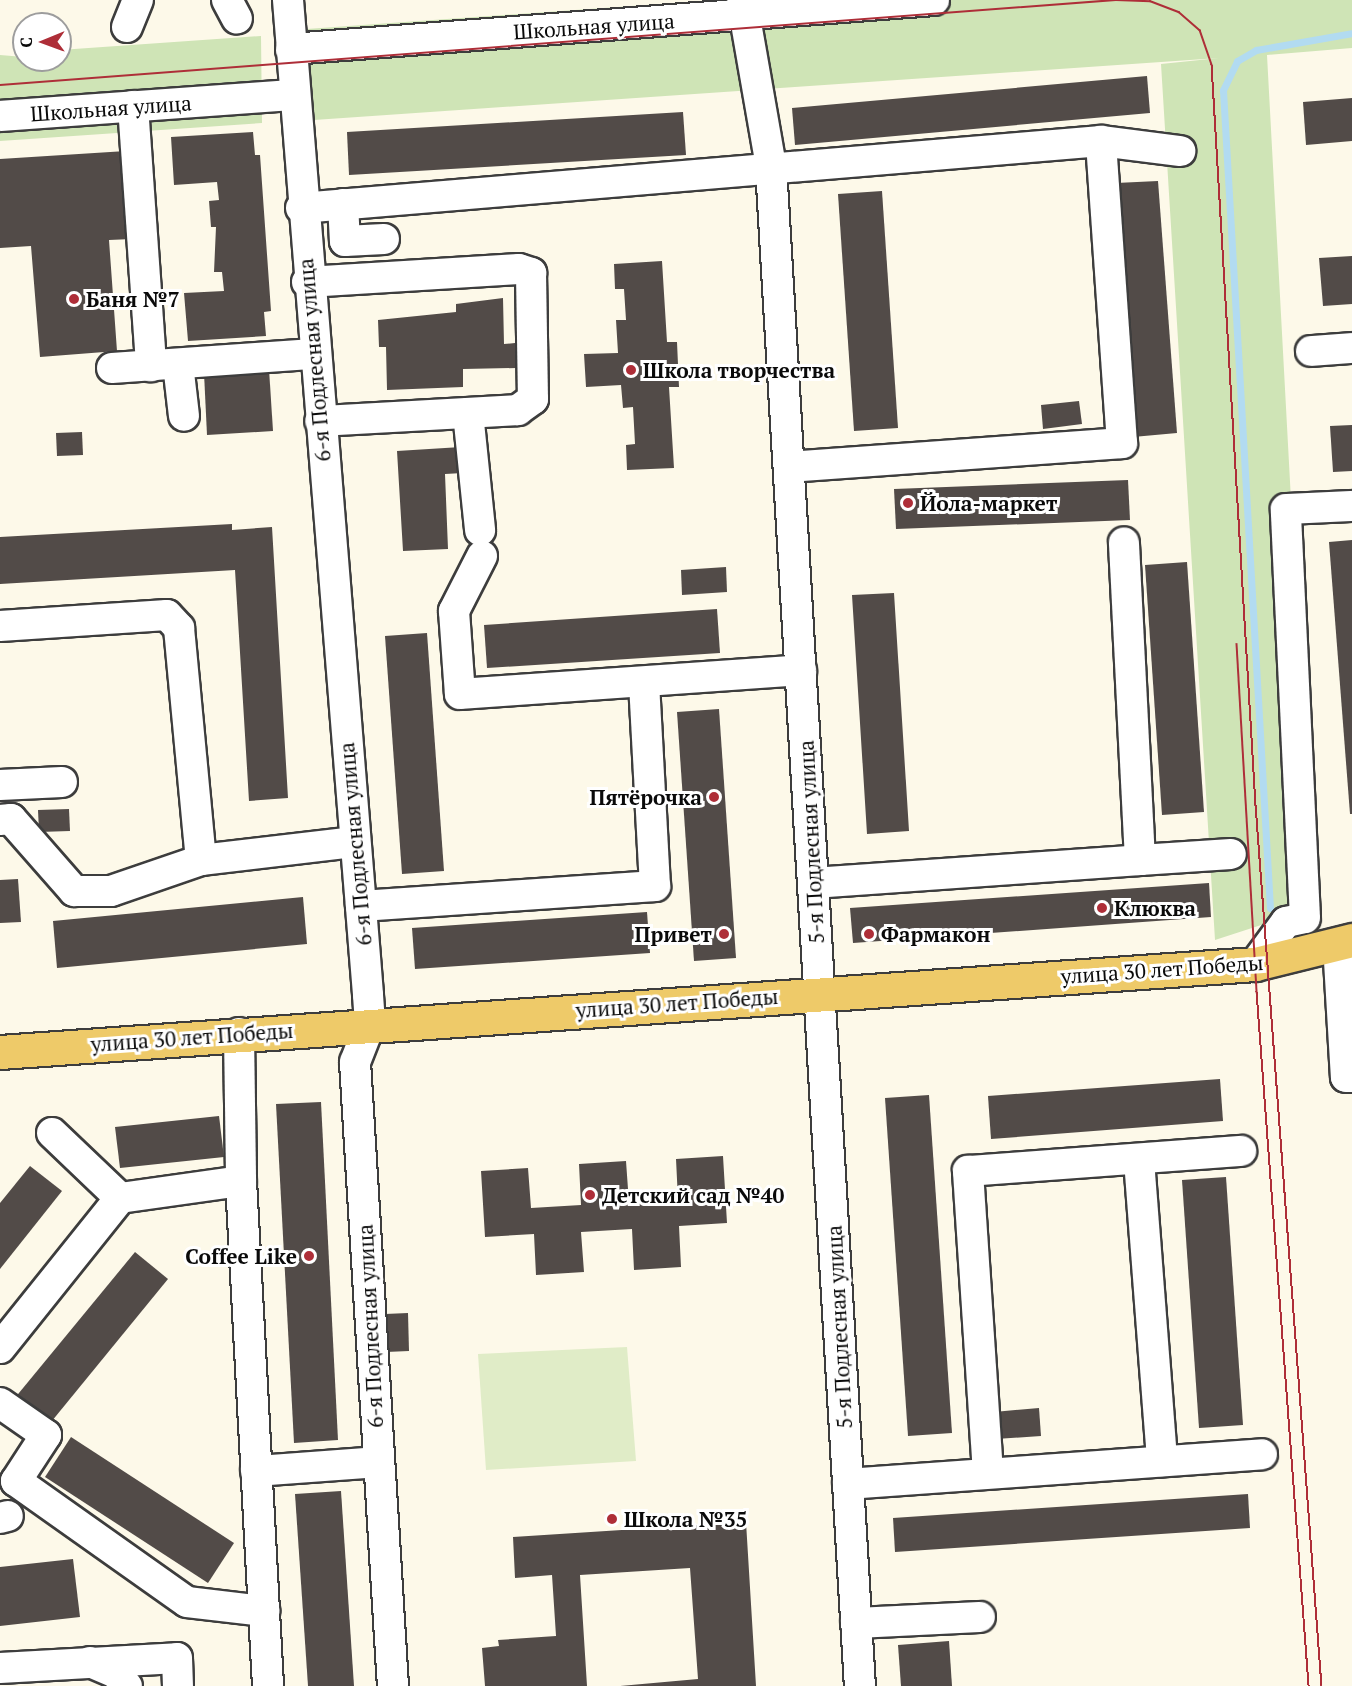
<!DOCTYPE html>
<meta charset="utf-8">
<style>
body{margin:0}
#map{position:relative;width:1352px;height:1686px;overflow:hidden;background:#fdf9e9;font-family:"PT Serif",serif}
div>[style]{position:absolute}
.green>*{inset:0;background:#cfe4b6}
.pitch>*{inset:0;background:#e0ecc7}
.stream>*{height:7px;margin:-3.5px;padding:0 3.5px;transform-origin:3.5px;border-radius:3.5px;background:#b2dbf1}
.building>*{inset:0;background:#524b48}
.roads{filter:drop-shadow(2px 0 #3d3d3d) drop-shadow(-2px 0 #3d3d3d) drop-shadow(0 2px #3d3d3d) drop-shadow(0 -2px #3d3d3d)}
.minor>*{height:30px;margin:-15px;padding:0 15px;transform-origin:15px;border-radius:15px;background:#fff}
.major>*{height:33px;margin:-16.5px;padding:0 16.5px;transform-origin:16.5px;border-radius:16.5px;background:#eeca69}
.tram>*{height:1.5px;margin:-0.75px;padding:0 0.75px;transform-origin:0.75px;border-radius:0.75px;background:#ae2e38}
.dots>*{width:16px;height:16px;translate:-50% -50%;box-sizing:border-box;border:3px solid #fff;border-radius:50%}
span{translate:-50% -50%;white-space:nowrap;text-align:center;line-height:1.15;-webkit-text-stroke:6px #fff;paint-order:stroke}
.street-label{font-size:21px;color:#0a0a0a}
.poi-label{font-size:21px;color:#0a0a0a;font-weight:700}
.left{translate:0 -50%;text-align:left}
.right{translate:-100% -50%;text-align:right}
.north{position:absolute;left:12px;top:12px;width:60px;height:60px;box-sizing:border-box;background:#fff;border:2px solid #9d9d9d;border-radius:50%;rotate:269deg;font-size:16px;font-weight:700;line-height:24px;text-align:center;color:#0a0a0a}
.north::after{content:'';display:block;margin:auto;width:21px;height:27px;background:#ae2e38;clip-path:polygon(50% 0,100% 100%,50% 72%,0 100%)}
</style>
<div id="map">
<div class="green">
<i style="clip-path:polygon(716px 0,1352px 0,1352px 48px,1267px 55px,1313px 908px,1215px 940px,1161px 64px,1219px 58px,314px 120px,307px 29px)"></i>
<i style="clip-path:polygon(261px 36px,262px 123px,0 141px,0 55px,60px 60px,60px 50px)"></i>
</div>
<div class="pitch">
<i style="clip-path:polygon(627px 1347px,636px 1461px,486px 1470px,478px 1354px)"></i>
</div>
<div class="stream">
<i style="left:1270px;top:908px;width:819px;rotate:-93.29deg"></i>
<i style="left:1223px;top:90px;width:32px;rotate:-64deg"></i>
<i style="left:1237px;top:61px;width:22px;rotate:-30deg"></i>
<i style="left:1256px;top:50px;width:97px;rotate:-10deg"></i>
</div>
<div class="building">
<i style="clip-path:polygon(1147px 76px,1150px 113px,795px 145px,792px 108px)"></i>
<i style="clip-path:polygon(1352px 98px,1352px 141px,1306px 145px,1303px 102px)"></i>
<i style="clip-path:polygon(683px 112px,686px 155px,349px 175px,347px 132px)"></i>
<i style="clip-path:polygon(253px 132px,255px 155px,260px 155px,271px 311px,264px 312px,266px 336px,188px 341px,184px 293px,224px 291px,222px 272px,214px 272px,216px 227px,211px 227px,209px 201px,219px 200px,217px 182px,174px 185px,171px 137px)"></i>
<i style="clip-path:polygon(126px 151px,132px 239px,109px 240px,117px 351px,40px 357px,31px 246px,0 248px,0 159px)"></i>
<i style="clip-path:polygon(1158px 181px,1177px 433px,1133px 437px,1116px 183px)"></i>
<i style="clip-path:polygon(882px 191px,898px 428px,854px 431px,838px 194px)"></i>
<i style="clip-path:polygon(1352px 256px,1352px 304px,1323px 306px,1319px 258px)"></i>
<i style="clip-path:polygon(662px 261px,667px 342px,677px 342px,679px 387px,669px 387px,674px 468px,627px 470px,626px 445px,635px 444px,633px 407px,623px 408px,621px 385px,586px 387px,584px 354px,618px 353px,616px 320px,626px 320px,624px 289px,615px 289px,614px 264px)"></i>
<i style="clip-path:polygon(503px 298px,504px 344px,515px 343px,516px 368px,463px 369px,463px 387px,387px 390px,386px 347px,379px 347px,378px 320px,456px 312px,456px 304px)"></i>
<i style="clip-path:polygon(269px 369px,273px 431px,207px 435px,204px 373px)"></i>
<i style="clip-path:polygon(1079px 401px,1082px 424px,1043px 429px,1041px 405px)"></i>
<i style="clip-path:polygon(1352px 425px,1352px 471px,1333px 472px,1330px 426px)"></i>
<i style="clip-path:polygon(82px 432px,83px 455px,57px 456px,56px 433px)"></i>
<i style="clip-path:polygon(461px 447px,463px 473px,445px 474px,448px 549px,403px 551px,397px 451px)"></i>
<i style="clip-path:polygon(1128px 480px,1130px 520px,896px 529px,894px 489px)"></i>
<i style="clip-path:polygon(232px 524px,232px 530px,272px 527px,288px 798px,249px 801px,235px 570px,0 584px,0 537px)"></i>
<i style="clip-path:polygon(1352px 540px,1352px 814px,1350px 814px,1329px 542px)"></i>
<i style="clip-path:polygon(1187px 562px,1204px 812px,1162px 815px,1145px 565px)"></i>
<i style="clip-path:polygon(726px 567px,727px 592px,682px 595px,681px 570px)"></i>
<i style="clip-path:polygon(894px 593px,909px 831px,867px 834px,852px 595px)"></i>
<i style="clip-path:polygon(717px 609px,720px 653px,487px 668px,484px 625px)"></i>
<i style="clip-path:polygon(427px 633px,444px 871px,402px 874px,385px 636px)"></i>
<i style="clip-path:polygon(719px 709px,736px 958px,694px 961px,677px 712px)"></i>
<i style="clip-path:polygon(69px 809px,70px 831px,39px 832px,38px 810px)"></i>
<i style="clip-path:polygon(18px 879px,21px 922px,0 923px,0 880px)"></i>
<i style="clip-path:polygon(1209px 883px,1211px 917px,853px 943px,850px 908px)"></i>
<i style="clip-path:polygon(303px 897px,307px 944px,57px 968px,53px 921px)"></i>
<i style="clip-path:polygon(647px 912px,650px 953px,415px 969px,412px 928px)"></i>
<i style="clip-path:polygon(1220px 1079px,1223px 1121px,991px 1139px,988px 1096px)"></i>
<i style="clip-path:polygon(929px 1095px,952px 1433px,908px 1436px,885px 1098px)"></i>
<i style="clip-path:polygon(321px 1102px,338px 1440px,294px 1443px,276px 1104px)"></i>
<i style="clip-path:polygon(219px 1116px,224px 1157px,120px 1168px,115px 1127px)"></i>
<i style="clip-path:polygon(723px 1156px,727px 1223px,679px 1226px,681px 1267px,634px 1270px,632px 1229px,581px 1232px,584px 1272px,536px 1275px,534px 1234px,485px 1237px,481px 1171px,528px 1168px,531px 1208px,581px 1205px,579px 1164px,626px 1161px,629px 1203px,678px 1200px,676px 1159px)"></i>
<i style="clip-path:polygon(30px 1166px,62px 1191px,0 1269px,0 1203px)"></i>
<i style="clip-path:polygon(1226px 1177px,1243px 1425px,1199px 1428px,1182px 1180px)"></i>
<i style="clip-path:polygon(135px 1252px,168px 1279px,47px 1427px,14px 1399px)"></i>
<i style="clip-path:polygon(408px 1313px,409px 1351px,386px 1352px,385px 1314px)"></i>
<i style="clip-path:polygon(1039px 1408px,1041px 1436px,996px 1439px,994px 1412px)"></i>
<i style="clip-path:polygon(71px 1437px,234px 1543px,208px 1583px,45px 1477px)"></i>
<i style="clip-path:polygon(341px 1491px,354px 1686px,308px 1686px,295px 1494px)"></i>
<i style="clip-path:polygon(1248px 1494px,1250px 1528px,895px 1552px,893px 1518px)"></i>
<i style="clip-path:polygon(746px 1522px,756px 1686px,620px 1686px,698px 1679px,690px 1568px,580px 1575px,587px 1686px,485px 1686px,482px 1648px,499px 1646px,498px 1640px,556px 1636px,552px 1575px,515px 1578px,513px 1537px)"></i>
<i style="clip-path:polygon(73px 1559px,80px 1617px,0 1626px,0 1567px)"></i>
<i style="clip-path:polygon(949px 1641px,952px 1686px,901px 1686px,898px 1645px)"></i>
</div>
<div class="roads">
<div class="minor">
<i style="left:227px;top:0;width:21px;rotate:62deg"></i>
<i style="left:288px;top:0;width:998px;rotate:85.4deg"></i>
<i style="left:368px;top:995px;width:29px;rotate:86deg"></i>
<i style="left:370px;top:1024px;width:41px;rotate:111.5deg"></i>
<i style="left:355px;top:1062px;width:625px;rotate:86.52deg"></i>
<i style="left:742px;top:0;width:169px;rotate:80.1deg"></i>
<i style="left:771px;top:167px;width:1522px;rotate:86.65deg"></i>
<i style="left:127px;top:27px;width:29px;rotate:-68deg"></i>
<i style="left:291px;top:49px;width:645px;rotate:-4.36deg"></i>
<i style="left:133px;top:106px;width:261px;rotate:86deg"></i>
<i style="left:0;top:116px;width:295px;rotate:-4.1deg"></i>
<i style="left:343px;top:204px;width:37px;rotate:87deg"></i>
<i style="left:345px;top:241px;width:39px;rotate:-3deg"></i>
<i style="left:301px;top:208px;width:803px;rotate:-4.79deg"></i>
<i style="left:1101px;top:141px;width:80px;rotate:7.2deg"></i>
<i style="left:307px;top:282px;width:212px;rotate:-3.5deg"></i>
<i style="left:519px;top:269px;width:13px;rotate:18deg"></i>
<i style="left:531px;top:273px;width:126px;rotate:89.1deg"></i>
<i style="left:533px;top:399px;width:19px;rotate:144deg"></i>
<i style="left:518px;top:410px;width:198px;rotate:176.8deg"></i>
<i style="left:1311px;top:351px;width:41px;rotate:-4.2deg"></i>
<i style="left:178px;top:364px;width:52px;rotate:83.4deg"></i>
<i style="left:112px;top:368px;width:202px;rotate:-4deg"></i>
<i style="left:468px;top:413px;width:118px;rotate:84.1deg"></i>
<i style="left:789px;top:467px;width:334px;rotate:-4.1deg"></i>
<i style="left:1122px;top:443px;width:303px;rotate:-94deg"></i>
<i style="left:482px;top:556px;width:62px;rotate:117deg"></i>
<i style="left:454px;top:611px;width:83px;rotate:85.9deg"></i>
<i style="left:460px;top:694px;width:342px;rotate:-4deg"></i>
<i style="left:0;top:626px;width:167px;rotate:-3.8deg"></i>
<i style="left:167px;top:615px;width:18px;rotate:47deg"></i>
<i style="left:179px;top:628px;width:233px;rotate:84.6deg"></i>
<i style="left:0;top:785px;width:62px;rotate:-2.8deg"></i>
<i style="left:0;top:820px;width:11px;rotate:-5deg"></i>
<i style="left:11px;top:819px;width:96px;rotate:48.8deg"></i>
<i style="left:74px;top:891px;width:37px"></i>
<i style="left:111px;top:891px;width:95px;rotate:-19deg"></i>
<i style="left:201px;top:860px;width:155px;rotate:-6.7deg"></i>
<i style="left:1140px;top:860px;width:91px;rotate:-3.8deg"></i>
<i style="left:813px;top:883px;width:328px;rotate:-4deg"></i>
<i style="left:1140px;top:860px;width:318px;rotate:-92.9deg"></i>
<i style="left:361px;top:906px;width:295px;rotate:-3.9deg"></i>
<i style="left:655px;top:886px;width:203px;rotate:-93.1deg"></i>
<i style="left:1338px;top:944px;width:133px;rotate:86.6deg"></i>
<i style="left:1346px;top:1077px;width:6px"></i>
<i style="left:1255px;top:964px;width:52px;rotate:-53.6deg"></i>
<i style="left:1286px;top:922px;width:19px;rotate:-12deg"></i>
<i style="left:1305px;top:918px;width:409px;rotate:-92.7deg"></i>
<i style="left:1286px;top:509px;width:66px;rotate:-2.6deg"></i>
<i style="left:239px;top:1033px;width:148px;rotate:89.2deg"></i>
<i style="left:52px;top:1133px;width:94px;rotate:43.7deg"></i>
<i style="left:120px;top:1198px;width:122px;rotate:-8deg"></i>
<i style="left:241px;top:1181px;width:506px;rotate:86.94deg"></i>
<i style="left:1139px;top:1160px;width:302px;rotate:85.6deg"></i>
<i style="left:0;top:1348px;width:192px;rotate:-51.3deg"></i>
<i style="left:0;top:1403px;width:56px;rotate:34.8deg"></i>
<i style="left:46px;top:1435px;width:55px;rotate:123.1deg"></i>
<i style="left:16px;top:1481px;width:209px;rotate:35.3deg"></i>
<i style="left:187px;top:1602px;width:78px;rotate:6.7deg"></i>
<i style="left:256px;top:1471px;width:122px;rotate:-4.2deg"></i>
<i style="left:988px;top:1473px;width:303px;rotate:-93.8deg"></i>
<i style="left:968px;top:1171px;width:274px;rotate:-4.2deg"></i>
<i style="left:848px;top:1484px;width:415px;rotate:-4.1deg"></i>
<i style="left:0;top:1518px;width:8px;rotate:-14deg"></i>
<i style="left:856px;top:1623px;width:124px;rotate:-2.8deg"></i>
<i style="left:90px;top:1662px;width:28px;rotate:23deg"></i>
<i style="left:116px;top:1673px;width:17px;rotate:50deg"></i>
<i style="left:0;top:1668px;width:177px;rotate:-3.2deg"></i>
<i style="left:177px;top:1658px;width:28px;rotate:88deg"></i>
</div>
<div class="major">
<i style="left:0;top:1052px;width:1258px;rotate:-4.01deg"></i>
<i style="left:1255px;top:964px;width:100px;rotate:-13.9deg"></i>
</div>
</div>
<div class="tram">
<i style="left:0;top:85px;width:1119px;rotate:-4.36deg"></i>
<i style="left:1116px;top:0;width:34px;rotate:2deg"></i>
<i style="left:1150px;top:1px;width:31px;rotate:21deg"></i>
<i style="left:1179px;top:12px;width:28px;rotate:41deg"></i>
<i style="left:1200px;top:30px;width:37px;rotate:71deg"></i>
<i style="left:1212px;top:65px;width:741px;rotate:86.6deg"></i>
<i style="left:1256px;top:805px;width:883px;rotate:85.72deg"></i>
<i style="left:1237px;top:644px;width:349px;rotate:86.7deg"></i>
<i style="left:1257px;top:992px;width:696px;rotate:85.71deg"></i>
</div>
<div class="dots">
<i style="left:74px;top:299px;background:#ae2e38"></i>
<i style="left:631px;top:370px;background:#ae2e38"></i>
<i style="left:908px;top:503px;background:#ae2e38"></i>
<i style="left:714px;top:797px;background:#ae2e38"></i>
<i style="left:1102px;top:908px;background:#ae2e38"></i>
<i style="left:724px;top:934px;background:#ae2e38"></i>
<i style="left:869px;top:934px;background:#ae2e38"></i>
<i style="left:590px;top:1195px;background:#ae2e38"></i>
<i style="left:309px;top:1256px;background:#ae2e38"></i>
<i style="left:612px;top:1519px;background:#ae2e38"></i>
</div>
<div class="street-label">
<span style="left:594px;top:26px;rotate:-4deg">Школьная улица</span>
<span style="left:111px;top:108px;rotate:-4deg">Школьная улица</span>
<span style="left:314px;top:360px;rotate:-95deg">6-я Подлесная улица</span>
<span style="left:811px;top:842px;rotate:-93deg">5-я Подлесная улица</span>
<span style="left:355px;top:844px;rotate:-95deg">6-я Подлесная улица</span>
<span style="left:1162px;top:969px;rotate:-4deg">улица 30 лет Победы</span>
<span style="left:677px;top:1003px;rotate:-4deg">улица 30 лет Победы</span>
<span style="left:192px;top:1037px;rotate:-4deg">улица 30 лет Победы</span>
<span style="left:370px;top:1326px;rotate:-93deg">6-я Подлесная улица</span>
<span style="left:839px;top:1327px;rotate:-93deg">5-я Подлесная улица</span>
</div>
<div class="poi-label">
<span class="left" style="left:86px;top:299px">Баня №7</span>
<span class="left" style="left:643px;top:370px">Школа творчества</span>
<span class="left" style="left:920px;top:503px">Йола-маркет</span>
<span class="right" style="left:702px;top:797px">Пятёрочка</span>
<span class="left" style="left:1114px;top:908px">Клюква</span>
<span class="right" style="left:712px;top:934px">Привет</span>
<span class="left" style="left:881px;top:934px">Фармакон</span>
<span class="left" style="left:602px;top:1195px">Детский сад №40</span>
<span class="right" style="left:297px;top:1256px">Coffee Like</span>
<span class="left" style="left:624px;top:1519px">Школа №35</span>
</div>
<div class="north">С</div>
</div>
